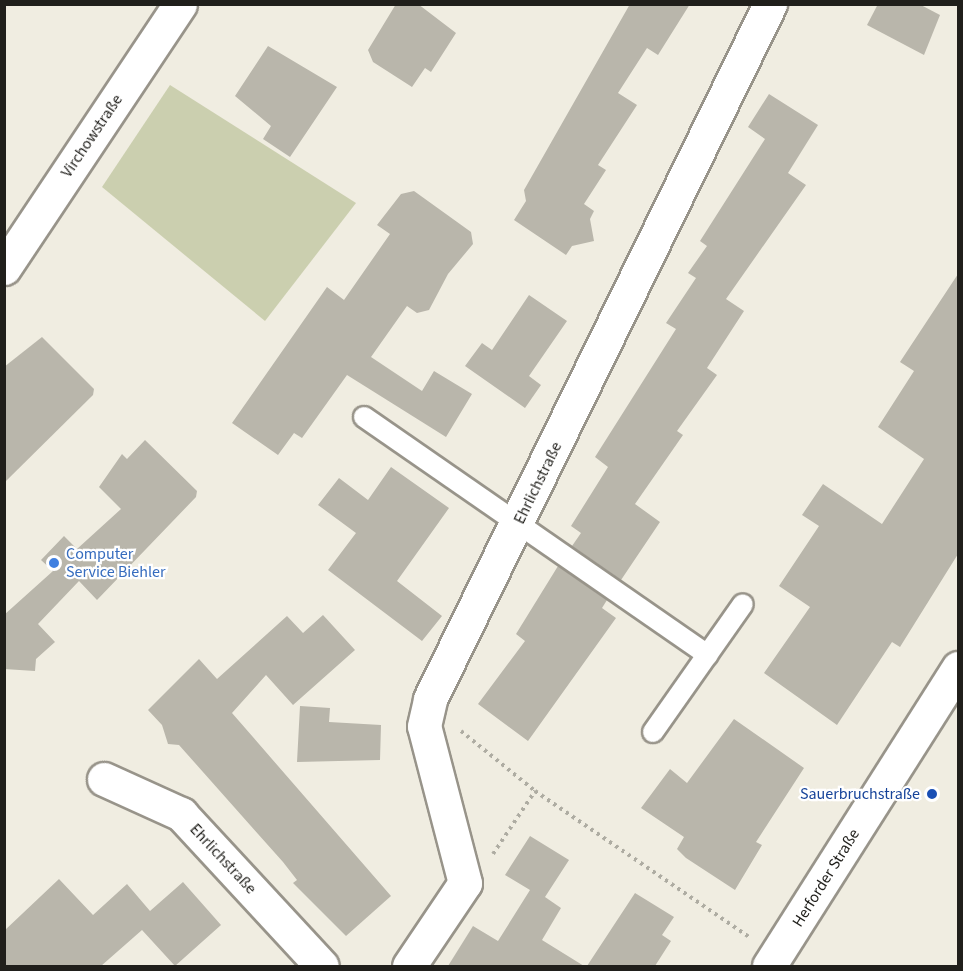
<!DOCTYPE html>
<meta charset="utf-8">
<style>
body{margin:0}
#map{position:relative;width:963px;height:971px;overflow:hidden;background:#f0ede1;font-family:"Source Sans 3",sans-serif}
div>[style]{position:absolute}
.green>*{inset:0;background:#cbcfaf}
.building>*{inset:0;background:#b9b6ab}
.path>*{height:4px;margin-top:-2px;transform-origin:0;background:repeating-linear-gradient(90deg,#aeaca2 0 3px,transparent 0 7.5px)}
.roads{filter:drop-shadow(2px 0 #98948a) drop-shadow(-2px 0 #98948a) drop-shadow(0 2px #98948a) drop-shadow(0 -2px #98948a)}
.lane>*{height:20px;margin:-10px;padding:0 10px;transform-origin:10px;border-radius:10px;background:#fff}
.street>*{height:33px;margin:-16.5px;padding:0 16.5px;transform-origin:16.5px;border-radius:16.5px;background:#fff}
.secondary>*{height:33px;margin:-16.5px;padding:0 16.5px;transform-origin:16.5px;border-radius:16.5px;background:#fff}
.dots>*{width:16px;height:16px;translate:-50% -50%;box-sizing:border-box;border:3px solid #fff;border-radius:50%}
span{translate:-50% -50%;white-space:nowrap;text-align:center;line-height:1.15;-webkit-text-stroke:4.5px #fff;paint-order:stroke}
.street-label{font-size:16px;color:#201f1b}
.shop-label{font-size:16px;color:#366cbe}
.left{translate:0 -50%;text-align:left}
.transit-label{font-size:16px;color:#164399}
.right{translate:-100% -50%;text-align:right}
.frame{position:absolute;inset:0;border:6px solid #201f1b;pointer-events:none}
</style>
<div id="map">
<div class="green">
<i style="clip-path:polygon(170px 85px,356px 203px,265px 321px,102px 187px)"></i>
</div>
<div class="building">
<i style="clip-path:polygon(396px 4px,418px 4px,456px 33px,431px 72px,425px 68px,412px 87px,373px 62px,368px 50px)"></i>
<i style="clip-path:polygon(630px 4px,690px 4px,658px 55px,647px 48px,618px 93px,637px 105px,598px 165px,606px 170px,584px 204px,594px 211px,590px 219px,594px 241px,572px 246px,566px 255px,514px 220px,526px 201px,524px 190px)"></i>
<i style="clip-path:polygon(878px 4px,919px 4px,940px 15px,924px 55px,867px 25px)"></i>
<i style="clip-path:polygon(268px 46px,337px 87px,290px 157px,263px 139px,271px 126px,235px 96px)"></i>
<i style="clip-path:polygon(769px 94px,818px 125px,788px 173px,806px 185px,726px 299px,744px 311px,707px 368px,717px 375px,677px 431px,683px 435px,635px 504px,660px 522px,621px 580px,572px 546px,581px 533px,571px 526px,608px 467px,595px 457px,676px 329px,666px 323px,696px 278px,688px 273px,707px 246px,700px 241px,765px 139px,748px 127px)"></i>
<i style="clip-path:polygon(414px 191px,471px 232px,473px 244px,448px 274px,429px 310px,417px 313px,407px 306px,371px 357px,422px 391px,434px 371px,472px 394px,446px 437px,347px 375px,302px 438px,294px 433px,278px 455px,232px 423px,327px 287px,344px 300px,390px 234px,377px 225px,401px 194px)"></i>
<i style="clip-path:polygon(958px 274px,958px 554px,900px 647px,892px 642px,837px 725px,764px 673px,810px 607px,779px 586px,819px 526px,802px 515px,823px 484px,882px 524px,924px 459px,878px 427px,914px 371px,900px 362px)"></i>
<i style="clip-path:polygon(529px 295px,567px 321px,529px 376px,541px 385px,525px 408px,465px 366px,482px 343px,492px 350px)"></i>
<i style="clip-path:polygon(42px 337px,94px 389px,93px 395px,4px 483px,4px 367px)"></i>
<i style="clip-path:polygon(145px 440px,197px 491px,196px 497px,97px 600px,79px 581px,38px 624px,55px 642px,36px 659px,35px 671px,4px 669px,4px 615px,53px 571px,41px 560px,64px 536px,77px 549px,121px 509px,99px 487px,122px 454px,127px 459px)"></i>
<i style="clip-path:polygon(391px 467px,449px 508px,397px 581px,442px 616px,422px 641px,328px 570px,356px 533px,318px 505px,339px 478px,368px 500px)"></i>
<i style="clip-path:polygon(558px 566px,607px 600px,602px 608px,616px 618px,528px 741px,478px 704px,525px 641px,516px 634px)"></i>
<i style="clip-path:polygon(323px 615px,355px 650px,293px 705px,266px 675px,232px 713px,391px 896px,346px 936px,293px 883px,297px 880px,283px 862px,179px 745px,168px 744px,162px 725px,148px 710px,199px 659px,217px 679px,287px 616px,303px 633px)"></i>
<i style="clip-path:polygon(300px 706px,330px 708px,329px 722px,381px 725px,380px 760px,297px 762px)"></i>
<i style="clip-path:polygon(734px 719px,804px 768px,756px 842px,762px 845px,735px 890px,686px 858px,677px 849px,684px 837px,641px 808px,670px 769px,687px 783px)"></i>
<i style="clip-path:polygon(530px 836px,569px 860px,545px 897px,561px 908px,542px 940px,584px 966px,448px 966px,473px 926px,498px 941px,530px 890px,505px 875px)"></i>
<i style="clip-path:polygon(59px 879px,93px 915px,127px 884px,150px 911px,183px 882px,221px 925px,175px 966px,142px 930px,101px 966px,4px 966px,4px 931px)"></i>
<i style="clip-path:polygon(635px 893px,674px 917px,662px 935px,671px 941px,655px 966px,587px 966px)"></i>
</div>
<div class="path">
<i style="left:461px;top:731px;width:95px;rotate:39deg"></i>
<i style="left:493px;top:854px;width:76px;rotate:-56.3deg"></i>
<i style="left:535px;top:791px;width:259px;rotate:34.3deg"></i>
</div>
<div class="roads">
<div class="lane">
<i style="left:364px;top:417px;width:418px;rotate:34.7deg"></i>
<i style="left:653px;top:732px;width:156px;rotate:-54.9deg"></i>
</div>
<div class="street">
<i style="left:4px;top:268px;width:317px;rotate:-56.3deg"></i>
<i style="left:104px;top:779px;width:85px;rotate:24.4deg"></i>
<i style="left:181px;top:814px;width:207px;rotate:47.2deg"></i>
<i style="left:409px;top:966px;width:100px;rotate:-56deg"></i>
<i style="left:465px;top:883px;width:162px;rotate:-104.6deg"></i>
<i style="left:424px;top:726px;width:28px;rotate:-77deg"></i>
<i style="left:430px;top:699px;width:774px;rotate:-63.93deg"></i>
</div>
<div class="secondary">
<i style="left:769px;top:966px;width:353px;rotate:-57.6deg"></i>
</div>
</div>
<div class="dots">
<i style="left:54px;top:563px;background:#3f7fe0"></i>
<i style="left:932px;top:794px;background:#1a4fb4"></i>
</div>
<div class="street-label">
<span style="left:92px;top:136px;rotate:-56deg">Virchowstraße</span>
<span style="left:538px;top:483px;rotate:-64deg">Ehrlichstraße</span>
<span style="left:223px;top:859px;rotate:47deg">Ehrlichstraße</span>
<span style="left:826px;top:878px;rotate:-58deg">Herforder Straße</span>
</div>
<div class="shop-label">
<span class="left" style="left:66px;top:563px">Computer<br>Service Biehler</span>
</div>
<div class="transit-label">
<span class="right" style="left:920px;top:794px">Sauerbruchstraße</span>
</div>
<div class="frame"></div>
</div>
